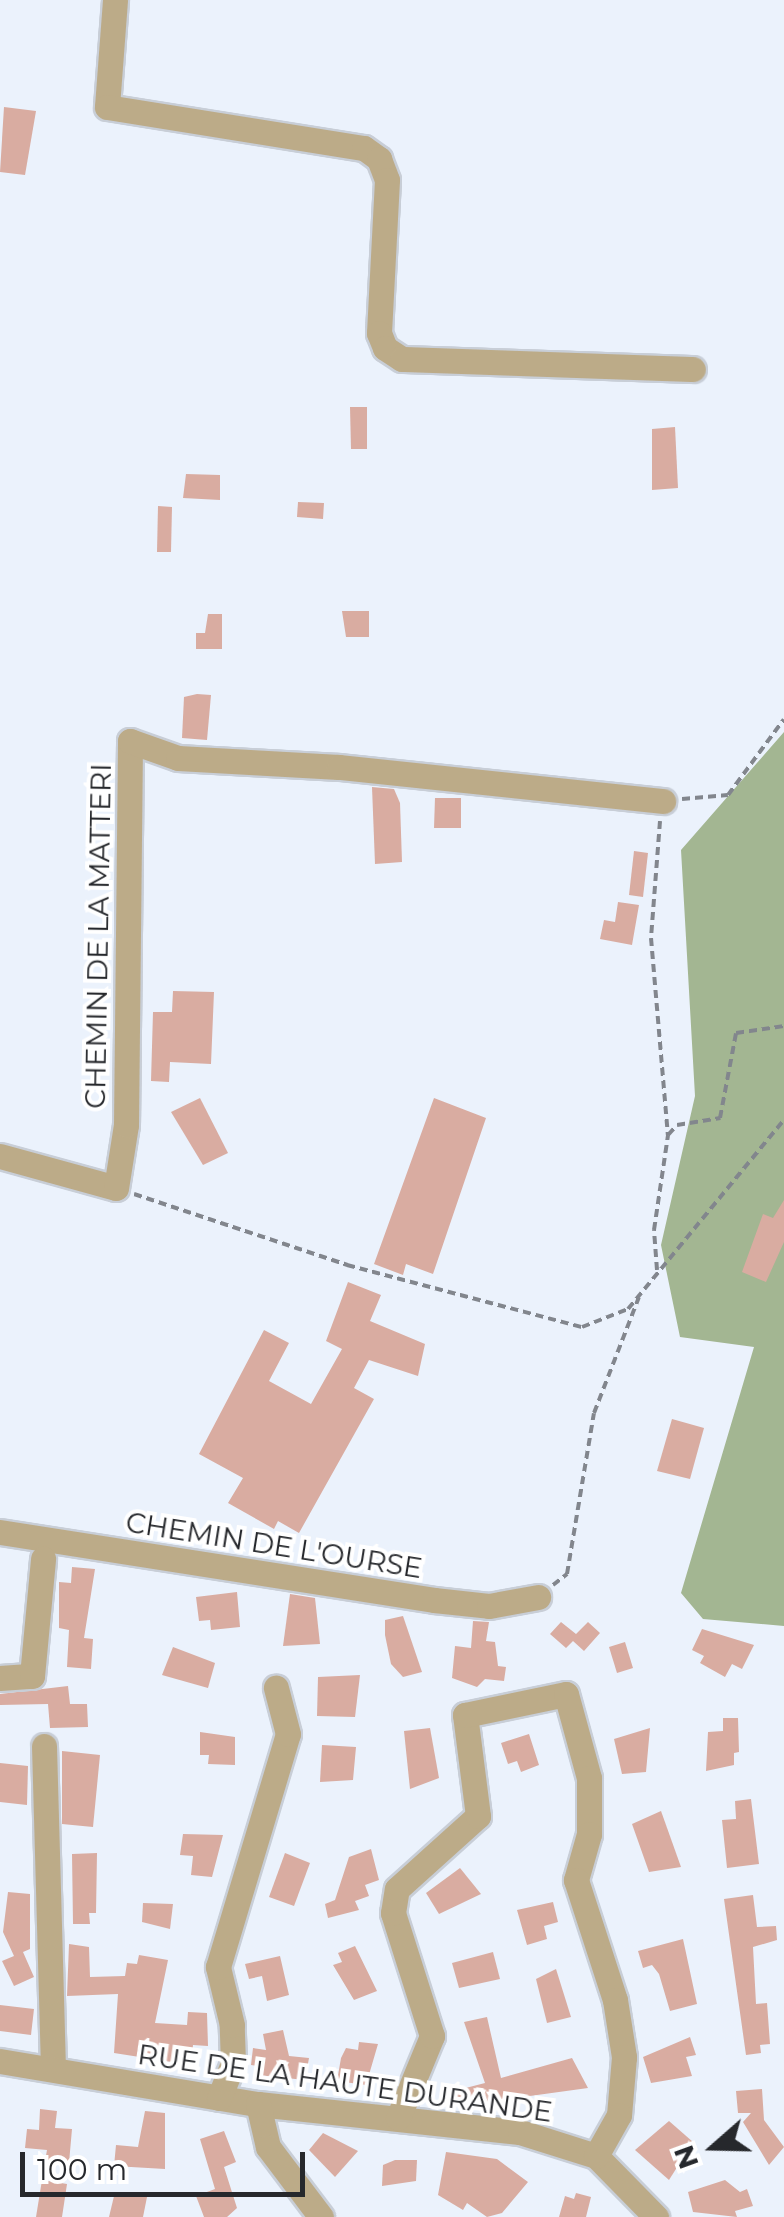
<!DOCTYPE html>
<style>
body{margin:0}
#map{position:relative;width:784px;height:2217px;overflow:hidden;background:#ebf2fc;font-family:Montserrat,sans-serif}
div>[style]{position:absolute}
.forest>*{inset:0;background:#a3b692}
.building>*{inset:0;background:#d9aca1}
.path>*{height:4px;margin-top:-2px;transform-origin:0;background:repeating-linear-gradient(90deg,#82868d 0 8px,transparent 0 13px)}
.roads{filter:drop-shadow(2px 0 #c8ced7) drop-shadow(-2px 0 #c8ced7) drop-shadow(0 2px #c8ced7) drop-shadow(0 -2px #c8ced7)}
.minor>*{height:25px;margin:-12.5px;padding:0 12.5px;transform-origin:12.5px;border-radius:12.5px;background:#bcab88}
span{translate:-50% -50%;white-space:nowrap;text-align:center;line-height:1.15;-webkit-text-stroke:8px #fff;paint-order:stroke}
.street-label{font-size:28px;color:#26282c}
.north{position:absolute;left:664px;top:2097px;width:100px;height:100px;-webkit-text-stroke:8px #fff;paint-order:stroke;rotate:250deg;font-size:28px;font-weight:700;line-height:40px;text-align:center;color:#26282c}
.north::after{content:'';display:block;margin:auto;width:35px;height:45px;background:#26282c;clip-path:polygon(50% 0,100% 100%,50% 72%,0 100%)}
.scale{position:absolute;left:20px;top:2152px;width:285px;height:45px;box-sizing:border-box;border:5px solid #26282c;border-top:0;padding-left:12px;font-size:30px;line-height:35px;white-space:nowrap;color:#26282c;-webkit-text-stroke:8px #fff;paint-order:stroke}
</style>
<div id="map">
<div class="forest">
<i style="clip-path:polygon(784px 732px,784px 1626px,703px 1619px,681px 1593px,754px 1347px,680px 1337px,661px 1245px,695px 1096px,681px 850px)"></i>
</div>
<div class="building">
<i style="clip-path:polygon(4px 107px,36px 111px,25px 175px,0 172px)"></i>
<i style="clip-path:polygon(350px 407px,367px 407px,367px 449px,351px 449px)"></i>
<i style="clip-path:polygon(675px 427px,678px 488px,652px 490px,652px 429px)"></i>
<i style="clip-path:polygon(186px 474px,220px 475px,220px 500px,183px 498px)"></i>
<i style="clip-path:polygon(298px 502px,324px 503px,323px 519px,297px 517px)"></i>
<i style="clip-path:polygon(158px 506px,172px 507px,171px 552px,157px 552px)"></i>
<i style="clip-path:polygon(342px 611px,369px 611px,369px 637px,346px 637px)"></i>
<i style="clip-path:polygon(208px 614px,222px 614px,222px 649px,196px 649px,196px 633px,205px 633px)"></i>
<i style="clip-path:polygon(197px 694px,211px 695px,207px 740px,182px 738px,184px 697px)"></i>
<i style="clip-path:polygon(372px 787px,394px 789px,400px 803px,402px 862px,375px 864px)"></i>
<i style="clip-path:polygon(435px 798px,461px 798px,461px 828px,434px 828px)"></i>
<i style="clip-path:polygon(634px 851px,648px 853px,643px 897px,629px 895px)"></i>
<i style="clip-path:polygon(618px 902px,639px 905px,632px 945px,600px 939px,604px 920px,615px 922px)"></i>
<i style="clip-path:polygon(173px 991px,214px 992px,211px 1064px,170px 1062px,169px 1082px,151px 1081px,153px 1012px,172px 1012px)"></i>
<i style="clip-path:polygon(200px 1098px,228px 1153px,203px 1165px,171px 1112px)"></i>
<i style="clip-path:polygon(434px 1098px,486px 1118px,433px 1274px,406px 1264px,403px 1275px,374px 1264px)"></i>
<i style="clip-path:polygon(784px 1200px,784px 1242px,766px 1282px,742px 1272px,763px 1214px,773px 1218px)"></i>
<i style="clip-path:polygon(348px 1282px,381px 1295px,370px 1321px,425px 1344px,418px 1376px,369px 1360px,354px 1388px,374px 1399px,299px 1533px,278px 1521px,274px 1529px,228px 1503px,243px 1478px,199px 1454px,264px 1330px,289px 1343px,269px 1381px,311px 1404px,342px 1349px,326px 1341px)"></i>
<i style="clip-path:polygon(672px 1419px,704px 1428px,690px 1479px,657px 1471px)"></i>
<i style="clip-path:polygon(72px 1567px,95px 1569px,84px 1638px,93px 1639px,91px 1669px,67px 1667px,69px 1630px,59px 1628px,59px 1582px,71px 1583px)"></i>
<i style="clip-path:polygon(237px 1592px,240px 1627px,211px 1630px,210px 1620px,199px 1621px,196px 1597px)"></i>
<i style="clip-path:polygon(290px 1594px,315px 1598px,320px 1644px,283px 1646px)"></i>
<i style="clip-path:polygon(403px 1616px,422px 1672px,403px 1677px,391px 1664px,385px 1635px,385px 1620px)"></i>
<i style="clip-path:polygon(473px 1621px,489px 1622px,486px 1641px,495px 1642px,498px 1666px,506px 1667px,504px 1681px,485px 1679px,477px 1687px,452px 1678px,455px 1646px,471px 1648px)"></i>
<i style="clip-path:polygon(561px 1622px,576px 1634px,588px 1622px,600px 1633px,584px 1651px,573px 1641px,566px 1648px,550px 1634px)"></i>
<i style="clip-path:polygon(702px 1629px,754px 1645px,742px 1669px,732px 1664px,725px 1677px,700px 1663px,704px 1656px,692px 1650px)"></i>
<i style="clip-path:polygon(625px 1642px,633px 1668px,617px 1673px,609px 1647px)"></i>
<i style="clip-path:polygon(173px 1647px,215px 1663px,208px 1688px,162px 1675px)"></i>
<i style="clip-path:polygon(360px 1675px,355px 1717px,317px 1716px,318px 1677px)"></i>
<i style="clip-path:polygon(68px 1686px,70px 1704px,87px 1704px,88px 1727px,50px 1728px,48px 1704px,0 1705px,0 1694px)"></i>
<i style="clip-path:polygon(723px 1718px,738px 1718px,739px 1752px,734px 1753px,734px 1765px,706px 1771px,708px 1732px,723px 1731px)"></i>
<i style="clip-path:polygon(430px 1728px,439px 1778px,410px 1789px,404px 1731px)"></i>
<i style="clip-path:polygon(650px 1728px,646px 1772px,622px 1774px,614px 1739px)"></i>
<i style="clip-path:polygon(200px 1732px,235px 1737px,235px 1765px,208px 1764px,209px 1755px,200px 1755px)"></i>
<i style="clip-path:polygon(529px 1734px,539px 1765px,521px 1772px,517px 1761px,508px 1764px,501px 1743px)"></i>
<i style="clip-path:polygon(322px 1745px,356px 1747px,353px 1780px,320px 1782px)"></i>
<i style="clip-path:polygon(62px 1751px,100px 1755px,93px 1827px,62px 1824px)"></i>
<i style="clip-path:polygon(0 1763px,28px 1766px,27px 1805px,0 1802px)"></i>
<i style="clip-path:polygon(751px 1799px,759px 1864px,727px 1868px,722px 1820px,736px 1819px,735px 1801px)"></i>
<i style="clip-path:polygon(661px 1811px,681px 1867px,649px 1872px,632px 1824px)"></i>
<i style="clip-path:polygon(183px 1834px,223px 1835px,212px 1877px,191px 1875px,193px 1856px,180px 1855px)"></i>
<i style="clip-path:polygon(371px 1849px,379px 1880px,365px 1885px,369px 1896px,355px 1901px,359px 1910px,328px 1918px,325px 1904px,335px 1900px,349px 1857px)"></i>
<i style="clip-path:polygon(97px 1853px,96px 1913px,89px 1913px,90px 1924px,73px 1924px,72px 1854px)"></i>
<i style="clip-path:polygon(285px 1853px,310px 1863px,294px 1906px,269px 1897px)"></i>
<i style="clip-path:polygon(460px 1868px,481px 1894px,439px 1914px,426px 1893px)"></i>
<i style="clip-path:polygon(8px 1892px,30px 1894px,30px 1949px,23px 1952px,34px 1977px,14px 1986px,2px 1961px,14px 1956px,3px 1932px)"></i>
<i style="clip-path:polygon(753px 1895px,757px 1927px,776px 1926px,777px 1940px,753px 1947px,756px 2004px,767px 2003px,770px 2044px,760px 2045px,761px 2053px,746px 2055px,724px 1899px)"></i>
<i style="clip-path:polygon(553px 1902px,558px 1922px,544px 1926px,547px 1939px,527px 1945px,517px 1910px)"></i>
<i style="clip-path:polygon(143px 1903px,173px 1904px,170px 1929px,142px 1922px)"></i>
<i style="clip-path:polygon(683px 1939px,697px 2004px,670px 2011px,659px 1974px,652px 1965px,643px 1968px,638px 1951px)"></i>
<i style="clip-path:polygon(69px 1944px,89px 1947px,90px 1977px,125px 1976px,127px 1963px,137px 1964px,139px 1955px,168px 1960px,155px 2023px,187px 2025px,188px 2012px,207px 2013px,208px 2046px,193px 2045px,191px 2065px,114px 2053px,118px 1994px,67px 1996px)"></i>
<i style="clip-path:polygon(355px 1946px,377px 1991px,354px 2000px,333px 1965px,342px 1962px,338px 1953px)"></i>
<i style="clip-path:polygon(493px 1952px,500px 1979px,459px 1988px,452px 1963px)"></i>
<i style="clip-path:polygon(280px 1956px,289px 1995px,267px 2001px,262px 1976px,249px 1979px,245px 1964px)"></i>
<i style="clip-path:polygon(556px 1969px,571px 2017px,547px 2023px,536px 1979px)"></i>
<i style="clip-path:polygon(0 2005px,34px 2009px,31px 2035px,0 2031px)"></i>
<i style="clip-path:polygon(487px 2017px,501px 2078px,572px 2058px,588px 2088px,458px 2106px,454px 2091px,485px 2083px,464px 2022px)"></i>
<i style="clip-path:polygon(283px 2030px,289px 2056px,309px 2058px,305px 2080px,257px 2075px,258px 2066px,251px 2065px,253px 2048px,266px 2050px,263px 2034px)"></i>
<i style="clip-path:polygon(690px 2037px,696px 2055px,686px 2057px,692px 2076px,651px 2083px,643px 2057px)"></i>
<i style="clip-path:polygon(359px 2042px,378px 2044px,366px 2085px,337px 2081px,341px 2058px,346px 2048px,358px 2050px)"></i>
<i style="clip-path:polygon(762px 2089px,764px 2120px,784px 2147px,769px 2165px,743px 2122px,751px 2113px,738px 2113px,736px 2091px)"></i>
<i style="clip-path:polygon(40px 2109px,57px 2111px,55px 2128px,72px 2129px,69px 2163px,45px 2161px,47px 2150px,25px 2148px,27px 2129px,39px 2130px)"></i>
<i style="clip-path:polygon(145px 2111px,165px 2113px,165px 2169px,114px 2166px,116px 2145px,138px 2147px)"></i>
<i style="clip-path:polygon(669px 2121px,693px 2142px,669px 2180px,635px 2150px)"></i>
<i style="clip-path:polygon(224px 2131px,236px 2162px,224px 2167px,237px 2208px,227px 2217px,204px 2217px,196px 2196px,215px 2189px,200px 2139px)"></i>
<i style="clip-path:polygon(323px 2133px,358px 2151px,335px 2177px,309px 2150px)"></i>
<i style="clip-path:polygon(446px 2152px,497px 2159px,528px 2182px,502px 2213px,487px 2217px,467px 2203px,463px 2210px,438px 2195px)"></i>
<i style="clip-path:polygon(395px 2160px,417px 2160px,416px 2181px,382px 2186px,383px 2165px)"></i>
<i style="clip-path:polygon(42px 2180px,67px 2184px,62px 2217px,36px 2217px)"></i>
<i style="clip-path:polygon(725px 2180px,740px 2192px,747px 2189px,753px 2206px,735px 2211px,737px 2217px,693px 2212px,688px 2192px)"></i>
<i style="clip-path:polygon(115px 2192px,147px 2197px,143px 2217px,109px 2217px)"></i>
<i style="clip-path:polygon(576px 2193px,591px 2197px,586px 2217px,559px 2217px,565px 2196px,574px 2199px)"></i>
</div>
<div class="path">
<i style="left:682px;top:799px;width:46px;rotate:-5deg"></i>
<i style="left:728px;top:795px;width:94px;rotate:-53.6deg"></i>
<i style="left:660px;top:821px;width:117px;rotate:94.4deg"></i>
<i style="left:651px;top:938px;width:198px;rotate:85.1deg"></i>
<i style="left:134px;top:1194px;width:225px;rotate:18.4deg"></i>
<i style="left:347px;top:1265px;width:243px;rotate:14.8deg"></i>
<i style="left:582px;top:1327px;width:49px;rotate:-21.4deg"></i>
<i style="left:628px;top:1309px;width:245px;rotate:-50.5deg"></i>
<i style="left:657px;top:1270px;width:40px;rotate:-94.3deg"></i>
<i style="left:654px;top:1230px;width:96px;rotate:-81.6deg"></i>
<i style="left:668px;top:1135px;width:13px;rotate:-48deg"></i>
<i style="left:677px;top:1125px;width:44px;rotate:-9.2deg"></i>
<i style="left:720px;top:1118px;width:86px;rotate:-79.3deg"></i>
<i style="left:736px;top:1033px;width:49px;rotate:-8.3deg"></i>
<i style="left:553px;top:1585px;width:18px;rotate:-38deg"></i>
<i style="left:567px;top:1574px;width:163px;rotate:-80.5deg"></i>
<i style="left:594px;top:1413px;width:124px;rotate:-68.8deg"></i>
</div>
<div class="roads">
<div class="minor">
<i style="left:115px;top:0;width:107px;rotate:94.3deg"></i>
<i style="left:107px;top:107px;width:260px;rotate:9.1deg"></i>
<i style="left:364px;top:148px;width:19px;rotate:36deg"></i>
<i style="left:379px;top:159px;width:22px;rotate:69deg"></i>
<i style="left:387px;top:180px;width:153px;rotate:93deg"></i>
<i style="left:379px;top:333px;width:16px;rotate:68deg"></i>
<i style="left:385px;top:348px;width:20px;rotate:33deg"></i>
<i style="left:402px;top:359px;width:291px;rotate:2deg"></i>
<i style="left:0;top:1156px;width:120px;rotate:15.4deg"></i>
<i style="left:116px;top:1188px;width:64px;rotate:-81deg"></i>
<i style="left:126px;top:1125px;width:384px;rotate:-89.4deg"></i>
<i style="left:130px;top:741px;width:51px;rotate:19.5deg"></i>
<i style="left:178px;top:758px;width:161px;rotate:3.2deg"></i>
<i style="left:339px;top:767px;width:326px;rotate:6deg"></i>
<i style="left:0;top:1532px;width:439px;rotate:8.9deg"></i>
<i style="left:434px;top:1600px;width:55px;rotate:6.2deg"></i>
<i style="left:489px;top:1606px;width:50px;rotate:-10.4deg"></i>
<i style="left:0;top:1678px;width:32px;rotate:-4deg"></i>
<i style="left:32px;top:1676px;width:118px;rotate:-84.6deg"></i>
<i style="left:44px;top:1746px;width:323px;rotate:88.4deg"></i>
<i style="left:0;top:2061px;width:262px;rotate:9.5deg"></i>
<i style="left:258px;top:2104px;width:263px;rotate:6.1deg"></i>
<i style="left:520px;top:2132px;width:80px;rotate:17.5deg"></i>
<i style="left:596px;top:2156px;width:86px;rotate:45.5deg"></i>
<i style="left:219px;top:2098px;width:38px;rotate:-68deg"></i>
<i style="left:233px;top:2063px;width:38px;rotate:-92deg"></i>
<i style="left:232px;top:2025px;width:60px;rotate:-103.6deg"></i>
<i style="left:218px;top:1967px;width:243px;rotate:-73.3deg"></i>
<i style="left:288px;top:1734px;width:48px;rotate:-104.6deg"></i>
<i style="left:258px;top:2104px;width:44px;rotate:76.9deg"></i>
<i style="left:268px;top:2147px;width:88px;rotate:52.9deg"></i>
<i style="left:398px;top:2118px;width:89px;rotate:-67.5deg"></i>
<i style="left:432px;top:2036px;width:129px;rotate:-107.6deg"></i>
<i style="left:393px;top:1913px;width:24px;rotate:-81deg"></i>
<i style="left:397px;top:1889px;width:109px;rotate:-42deg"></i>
<i style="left:478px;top:1816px;width:102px;rotate:-97.3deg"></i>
<i style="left:465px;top:1715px;width:103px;rotate:-11.7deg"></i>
<i style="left:566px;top:1694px;width:87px;rotate:74.7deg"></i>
<i style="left:589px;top:1778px;width:56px;rotate:90deg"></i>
<i style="left:589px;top:1834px;width:48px;rotate:105.8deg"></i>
<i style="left:576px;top:1880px;width:126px;rotate:72deg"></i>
<i style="left:615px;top:2000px;width:58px;rotate:81deg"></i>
<i style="left:624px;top:2057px;width:58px;rotate:94.9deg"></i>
<i style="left:619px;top:2115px;width:47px;rotate:119.3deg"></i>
</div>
</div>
<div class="street-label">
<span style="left:98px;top:936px;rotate:-89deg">CHEMIN DE LA MATTERI</span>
<span style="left:274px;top:1545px;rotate:9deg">CHEMIN DE L'OURSE</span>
<span style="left:345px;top:2083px;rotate:8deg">RUE DE LA HAUTE DURANDE</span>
</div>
<div class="north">N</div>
<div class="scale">100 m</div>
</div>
